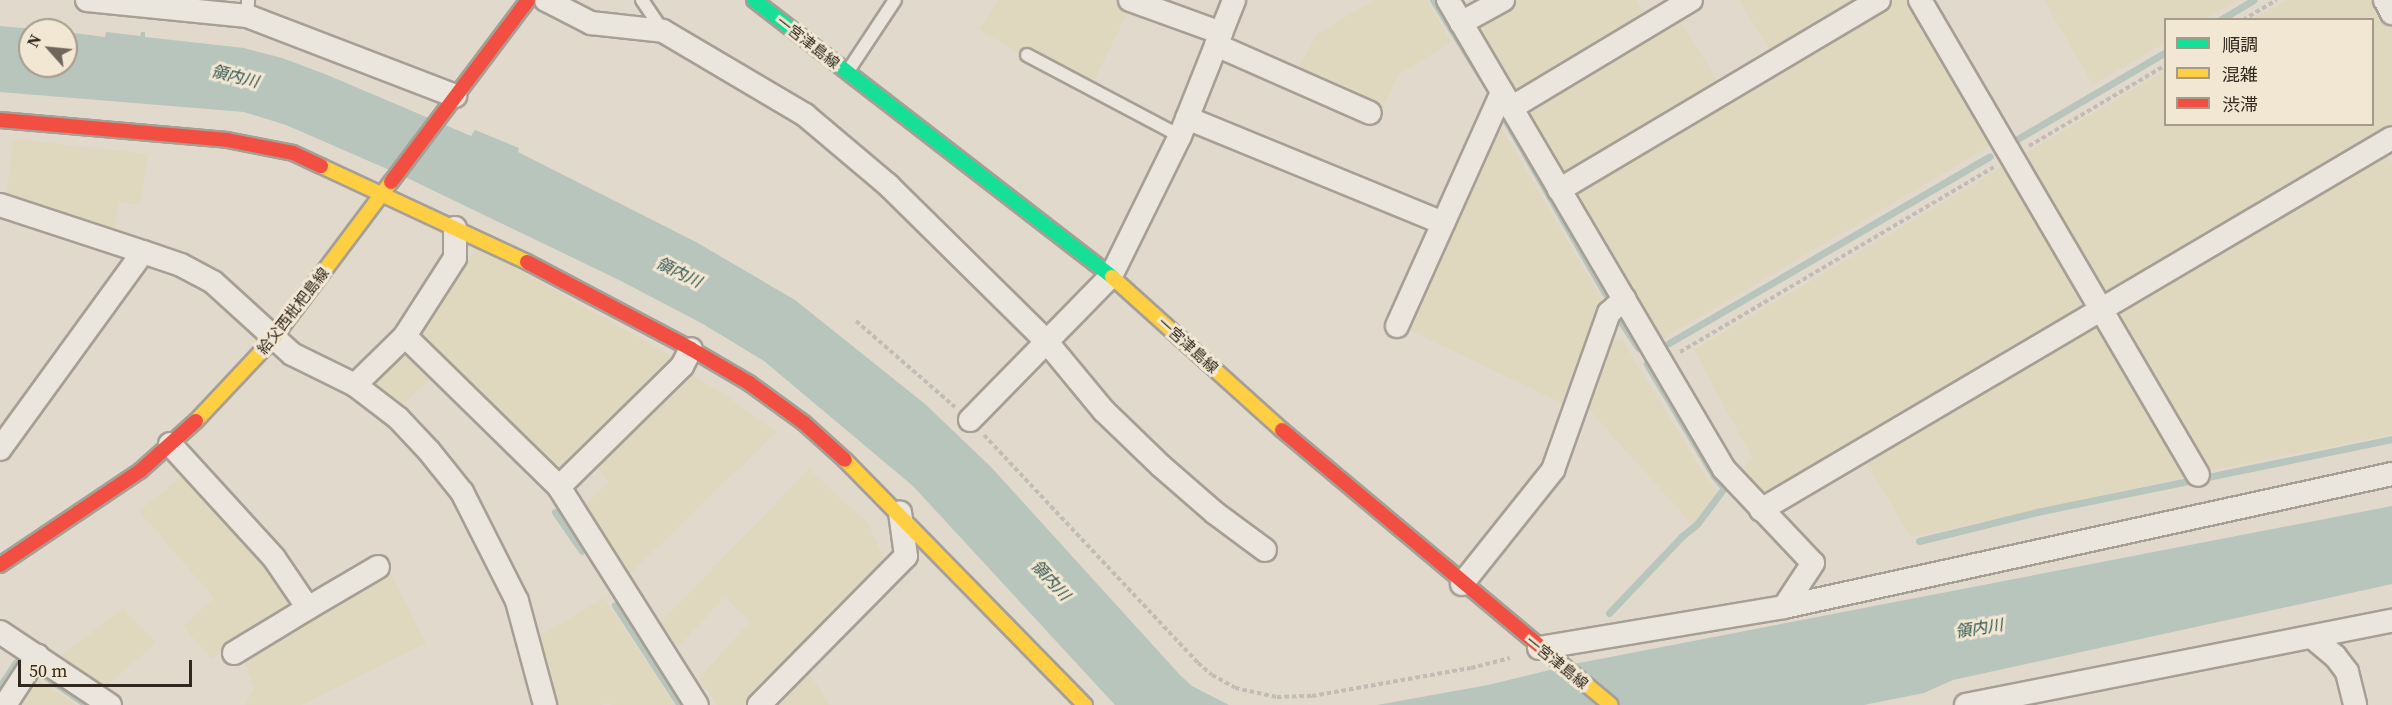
<!DOCTYPE html>
<meta charset="utf-8">
<style>
body{margin:0}
#map{position:relative;width:2392px;height:705px;overflow:hidden;background:#e1d9cc;font-family:"Source Serif 4","Noto Sans JP",serif}
div>[style]{position:absolute}
.farmland>*{inset:0;background:#dfd7be}
.water>*{inset:0;background:#b7c5bc}
.stream>*{height:7px;margin:-3.5px;padding:0 3.5px;transform-origin:3.5px;border-radius:3.5px;background:#b7c5bc}
.path>*{height:4px;margin-top:-2px;transform-origin:0;background:repeating-linear-gradient(90deg,#c2bcb4 0 4.5px,transparent 0 7.5px)}
.roads{filter:drop-shadow(2px 0 #a69f95) drop-shadow(-2px 0 #a69f95) drop-shadow(0 2px #a69f95) drop-shadow(0 -2px #a69f95)}
.lane>*{height:12px;margin:-6px;padding:0 6px;transform-origin:6px;border-radius:6px;background:#eae5dd}
.street>*{height:22px;margin:-11px;padding:0 11px;transform-origin:11px;border-radius:11px;background:#eae5dd}
.fast>*{height:14px;margin:-7px;padding:0 7px;transform-origin:7px;border-radius:7px;background:#16e098}
.slow>*{height:14px;margin:-7px;padding:0 7px;transform-origin:7px;border-radius:7px;background:#ffcf43}
.jam>*{height:14px;margin:-7px;padding:0 7px;transform-origin:7px;border-radius:7px;background:#f24e42}
span{translate:-50% -50%;white-space:nowrap;text-align:center;line-height:1.15;-webkit-text-stroke:6px #f1e7d3;paint-order:stroke}
.street-label{font-size:15px;color:#33281f}
.water-label{font-size:16px;color:#2f524e;font-style:italic}
.legend{position:absolute;left:2164px;top:18px;width:210px;height:108px;box-sizing:border-box;background:#f1e7d3;border:2px solid #a59b8b;margin:0;padding:8px 10px;list-style:none;font-size:18px;color:#33281f}
.legend li{display:flex;align-items:center;gap:12px;height:30px}
.legend b{width:30px;border:2px solid #a59b8b}
.north{position:absolute;left:18px;top:18px;width:60px;height:60px;box-sizing:border-box;background:#f1e7d3;border:2px solid #a59b8b;border-radius:50%;rotate:297deg;font-size:16px;font-weight:700;line-height:24px;text-align:center;color:#33281f}
.north::after{content:'';display:block;margin:auto;width:21px;height:27px;background:#70665c;clip-path:polygon(50% 0,100% 100%,50% 72%,0 100%)}
.scale{position:absolute;left:18px;top:660px;width:174px;height:27px;box-sizing:border-box;border:3px solid #33281f;border-top:0;padding-left:8px;font-size:18px;line-height:21px;white-space:nowrap;color:#33281f;-webkit-text-stroke:4px #f1e7d3;paint-order:stroke}
</style>
<div id="map">
<div class="farmland">
<i style="clip-path:polygon(998px 0,1117px 0,1131px 5px,1093px 83px,1027px 47px,1021px 55px,979px 29px)"></i>
<i style="clip-path:polygon(1374px 0,1427px 0,1451px 42px,1398px 75px,1380px 113px,1295px 75px,1317px 34px)"></i>
<i style="clip-path:polygon(1515px 0,1637px 0,1648px 18px,1515px 95px,1473px 25px)"></i>
<i style="clip-path:polygon(1739px 0,1866px 0,1772px 54px)"></i>
<i style="clip-path:polygon(1894px 0,1913px 0,1993px 137px,1987px 148px,1659px 341px,1575px 197px,1579px 188px)"></i>
<i style="clip-path:polygon(2044px 0,2238px 0,2205px 19px,2166px 20px,2165px 43px,2093px 85px)"></i>
<i style="clip-path:polygon(2288px 0,2375px 0,2392px 30px,2392px 131px,2112px 296px,2098px 290px,2019px 157px,2165px 71px,2166px 124px,2372px 124px,2372px 20px,2254px 19px)"></i>
<i style="clip-path:polygon(1676px 15px,1720px 85px,1569px 173px,1557px 167px,1522px 107px)"></i>
<i style="clip-path:polygon(1495px 117px,1606px 306px,1566px 405px,1403px 327px)"></i>
<i style="clip-path:polygon(13px 139px,148px 154px,140px 205px,119px 202px,114px 235px,6px 202px)"></i>
<i style="clip-path:polygon(2384px 151px,2392px 164px,2392px 434px,2206px 471px,2112px 308px)"></i>
<i style="clip-path:polygon(2006px 165px,2090px 306px,1770px 497px,1762px 496px,1738px 472px,1753px 459px,1694px 350px)"></i>
<i style="clip-path:polygon(478px 247px,675px 358px,559px 469px,420px 336px,419px 329px)"></i>
<i style="clip-path:polygon(2090px 322px,2105px 326px,2191px 476px,1911px 537px,1862px 456px)"></i>
<i style="clip-path:polygon(1622px 340px,1708px 480px,1718px 491px,1693px 525px,1586px 406px,1608px 342px)"></i>
<i style="clip-path:polygon(403px 356px,416px 359px,433px 376px,397px 411px,372px 389px,371px 383px)"></i>
<i style="clip-path:polygon(689px 373px,728px 397px,776px 432px,630px 574px,585px 505px,609px 482px,596px 464px)"></i>
<i style="clip-path:polygon(809px 469px,868px 524px,887px 565px,749px 705px,717px 705px,700px 678px,750px 621px,725px 597px,678px 647px,660px 623px)"></i>
<i style="clip-path:polygon(187px 473px,256px 546px,294px 601px,291px 614px,211px 659px,183px 626px,214px 598px,139px 511px)"></i>
<i style="clip-path:polygon(388px 568px,426px 643px,302px 705px,245px 705px,254px 687px,241px 656px)"></i>
<i style="clip-path:polygon(604px 598px,675px 705px,611px 705px,609px 702px,601px 705px,552px 705px,535px 639px)"></i>
<i style="clip-path:polygon(123px 608px,156px 643px,100px 691px,56px 660px)"></i>
<i style="clip-path:polygon(805px 668px,830px 705px,767px 705px)"></i>
<i style="clip-path:polygon(35px 677px,77px 705px,17px 705px)"></i>
</div>
<div class="water">
<i style="clip-path:polygon(0 26px,44px 30px,30px 30px,30px 66px,66px 66px,66px 32px,105px 37px,106px 32px,140px 36px,141px 32px,145px 32px,145px 37px,244px 48px,282px 58px,325px 74px,471px 136px,475px 130px,519px 148px,518px 152px,696px 242px,795px 300px,925px 404px,991px 467px,1180px 675px,1192px 686px,1229px 705px,1115px 705px,913px 486px,764px 361px,703px 324px,619px 280px,401px 175px,286px 125px,244px 112px,0 92px)"></i>
<i style="clip-path:polygon(2392px 506px,2392px 584px,1953px 680px,1924px 693px,1864px 705px,1377px 705px,1488px 685px,1574px 664px)"></i>
</div>
<div class="stream">
<i style="left:1433px;top:0;width:91px;rotate:58.1deg"></i>
<i style="left:2220px;top:20px;width:39px;rotate:-31deg"></i>
<i style="left:1502px;top:114px;width:207px;rotate:60.1deg"></i>
<i style="left:2014px;top:141px;width:176px;rotate:-30.4deg"></i>
<i style="left:1620px;top:320px;width:33px;rotate:57deg"></i>
<i style="left:1669px;top:343px;width:371px;rotate:-30.2deg"></i>
<i style="left:555px;top:512px;width:47px;rotate:55.3deg"></i>
<i style="left:1919px;top:541px;width:122px;rotate:-13.8deg"></i>
<i style="left:2037px;top:512px;width:362px;rotate:-11.6deg"></i>
<i style="left:615px;top:605px;width:119px;rotate:57deg"></i>
<i style="left:1609px;top:613px;width:105px;rotate:-46.5deg"></i>
<i style="left:1681px;top:537px;width:21px;rotate:-39deg"></i>
<i style="left:1697px;top:524px;width:45px;rotate:-53.1deg"></i>
<i style="left:1724px;top:488px;width:16px;rotate:-130deg"></i>
<i style="left:1714px;top:476px;width:131px;rotate:-120.9deg"></i>
<i style="left:42px;top:674px;width:55px;rotate:34.6deg"></i>
<i style="left:0;top:686px;width:30px;rotate:-56deg"></i>
</div>
<div class="path">
<i style="left:2243px;top:20px;width:39px;rotate:-31deg"></i>
<i style="left:2029px;top:146px;width:159px;rotate:-30.6deg"></i>
<i style="left:856px;top:321px;width:131px;rotate:41deg"></i>
<i style="left:1680px;top:352px;width:364px;rotate:-30.5deg"></i>
<i style="left:984px;top:435px;width:313px;rotate:46.8deg"></i>
<i style="left:1198px;top:663px;width:18px;rotate:41deg"></i>
<i style="left:1212px;top:675px;width:26px;rotate:29deg"></i>
<i style="left:1235px;top:688px;width:43px;rotate:12.1deg"></i>
<i style="left:1277px;top:697px;width:35px;rotate:-2deg"></i>
<i style="left:1312px;top:696px;width:161px;rotate:-10deg"></i>
<i style="left:1471px;top:668px;width:40px;rotate:-14.4deg"></i>
</div>
<div class="roads">
<div class="lane">
<i style="left:642px;top:0;width:36px;rotate:56deg"></i>
<i style="left:247px;top:16px;width:16px;rotate:-86deg"></i>
<i style="left:1027px;top:55px;width:173px;rotate:27.9deg"></i>
<i style="left:848px;top:71px;width:85px;rotate:-56.5deg"></i>
</div>
<div class="street">
<i style="left:87px;top:0;width:161px;rotate:5.7deg"></i>
<i style="left:247px;top:16px;width:223px;rotate:21deg"></i>
<i style="left:546px;top:0;width:51px;rotate:27.1deg"></i>
<i style="left:591px;top:23px;width:72px;rotate:6.3deg"></i>
<i style="left:663px;top:31px;width:165px;rotate:30.6deg"></i>
<i style="left:805px;top:115px;width:109px;rotate:40.1deg"></i>
<i style="left:888px;top:185px;width:222px;rotate:44.6deg"></i>
<i style="left:1046px;top:341px;width:91px;rotate:50.4deg"></i>
<i style="left:1104px;top:411px;width:79px;rotate:44deg"></i>
<i style="left:1161px;top:466px;width:72px;rotate:41deg"></i>
<i style="left:1215px;top:513px;width:62px;rotate:36.5deg"></i>
<i style="left:1130px;top:0;width:97px;rotate:19.9deg"></i>
<i style="left:1448px;top:0;width:544px;rotate:59.52deg"></i>
<i style="left:1724px;top:469px;width:129px;rotate:46.6deg"></i>
<i style="left:1813px;top:563px;width:53px;rotate:123.4deg"></i>
<i style="left:1920px;top:0;width:550px;rotate:59.66deg"></i>
<i style="left:2385px;top:0;width:15px;rotate:62deg"></i>
<i style="left:1461px;top:23px;width:48px;rotate:-28.7deg"></i>
<i style="left:1216px;top:45px;width:168px;rotate:23.8deg"></i>
<i style="left:1511px;top:108px;width:210px;rotate:-31deg"></i>
<i style="left:1187px;top:118px;width:277px;rotate:22.3deg"></i>
<i style="left:1559px;top:190px;width:372px;rotate:-30.7deg"></i>
<i style="left:0;top:205px;width:151px;rotate:18.2deg"></i>
<i style="left:143px;top:252px;width:40px;rotate:18.9deg"></i>
<i style="left:181px;top:265px;width:36px;rotate:28deg"></i>
<i style="left:213px;top:282px;width:107px;rotate:42.3deg"></i>
<i style="left:292px;top:354px;width:70px;rotate:26.2deg"></i>
<i style="left:355px;top:385px;width:54px;rotate:37.5deg"></i>
<i style="left:398px;top:418px;width:45px;rotate:46.8deg"></i>
<i style="left:429px;top:451px;width:53px;rotate:51.2deg"></i>
<i style="left:462px;top:492px;width:122px;rotate:63.2deg"></i>
<i style="left:517px;top:601px;width:108px;rotate:74.9deg"></i>
<i style="left:455px;top:228px;width:30px;rotate:90deg"></i>
<i style="left:455px;top:258px;width:93px;rotate:122.7deg"></i>
<i style="left:405px;top:336px;width:216px;rotate:44.4deg"></i>
<i style="left:559px;top:487px;width:258px;rotate:57.7deg"></i>
<i style="left:1397px;top:326px;width:256px;rotate:-65.8deg"></i>
<i style="left:355px;top:385px;width:70px;rotate:-44.4deg"></i>
<i style="left:970px;top:420px;width:202px;rotate:-45.6deg"></i>
<i style="left:1111px;top:276px;width:156px;rotate:-63.8deg"></i>
<i style="left:1180px;top:136px;width:146px;rotate:-68.3deg"></i>
<i style="left:170px;top:444px;width:154px;rotate:47.6deg"></i>
<i style="left:274px;top:558px;width:60px;rotate:55.8deg"></i>
<i style="left:308px;top:608px;width:81px;rotate:-30.4deg"></i>
<i style="left:0;top:449px;width:243px;rotate:-54deg"></i>
<i style="left:559px;top:487px;width:173px;rotate:-44.5deg"></i>
<i style="left:682px;top:366px;width:19px;rotate:-62deg"></i>
<i style="left:1761px;top:510px;width:732px;rotate:-30.52deg"></i>
<i style="left:1462px;top:584px;width:146px;rotate:-51.4deg"></i>
<i style="left:1553px;top:470px;width:167px;rotate:-70.4deg"></i>
<i style="left:1609px;top:313px;width:21px;rotate:-43deg"></i>
<i style="left:0;top:632px;width:132px;rotate:33.6deg"></i>
<i style="left:2312px;top:637px;width:30px;rotate:40deg"></i>
<i style="left:2335px;top:656px;width:20px;rotate:53deg"></i>
<i style="left:2347px;top:672px;width:34px;rotate:76deg"></i>
<i style="left:1539px;top:648px;width:248px;rotate:-9.5deg"></i>
<i style="left:1784px;top:607px;width:622px;rotate:-12.34deg"></i>
<i style="left:234px;top:653px;width:87px;rotate:-31.3deg"></i>
<i style="left:5px;top:705px;width:59px;rotate:-56.9deg"></i>
<i style="left:759px;top:705px;width:209px;rotate:-45.4deg"></i>
<i style="left:906px;top:556px;width:44px;rotate:-97.8deg"></i>
<i style="left:1966px;top:705px;width:434px;rotate:-11.2deg"></i>
</div>
<div class="fast">
<i style="left:754px;top:0;width:453px;rotate:37.7deg"></i>
</div>
<div class="slow">
<i style="left:321px;top:166px;width:227px;rotate:25deg"></i>
<i style="left:1112px;top:277px;width:229px;rotate:42deg"></i>
<i style="left:196px;top:421px;width:112px;rotate:-46.8deg"></i>
<i style="left:273px;top:339px;width:196px;rotate:-53.1deg"></i>
<i style="left:845px;top:460px;width:343px;rotate:45.6deg"></i>
<i style="left:1542px;top:648px;width:89px;rotate:39.6deg"></i>
</div>
<div class="jam">
<i style="left:0;top:120px;width:228px;rotate:5deg"></i>
<i style="left:227px;top:140px;width:67px;rotate:11.1deg"></i>
<i style="left:293px;top:153px;width:31px;rotate:25deg"></i>
<i style="left:391px;top:182px;width:228px;rotate:-53deg"></i>
<i style="left:527px;top:262px;width:186px;rotate:27.9deg"></i>
<i style="left:691px;top:349px;width:67px;rotate:30.4deg"></i>
<i style="left:749px;top:383px;width:68px;rotate:36deg"></i>
<i style="left:804px;top:423px;width:55px;rotate:42.1deg"></i>
<i style="left:1282px;top:430px;width:339px;rotate:40deg"></i>
<i style="left:0;top:565px;width:169px;rotate:-33.9deg"></i>
<i style="left:140px;top:471px;width:75px;rotate:-41.8deg"></i>
</div>
</div>
<div class="street-label">
<span style="left:808px;top:42px;rotate:38deg">一宮津島線</span>
<span style="left:293px;top:311px;rotate:-52deg">給父西枇杷島線</span>
<span style="left:1188px;top:345px;rotate:42deg">一宮津島線</span>
<span style="left:1557px;top:662px;rotate:39deg">一宮津島線</span>
</div>
<div class="water-label">
<span style="left:235px;top:76px;rotate:14deg">領内川</span>
<span style="left:679px;top:272px;rotate:26deg">領内川</span>
<span style="left:1051px;top:580px;rotate:47deg">領内川</span>
<span style="left:1979px;top:628px;rotate:-9deg">領内川</span>
</div>
<ul class="legend">
<li><b style="height:8px;background:#16e098"></b>順調</li>
<li><b style="height:8px;background:#ffcf43"></b>混雑</li>
<li><b style="height:8px;background:#f24e42"></b>渋滞</li>
</ul>
<div class="north">N</div>
<div class="scale">50 m</div>
</div>
